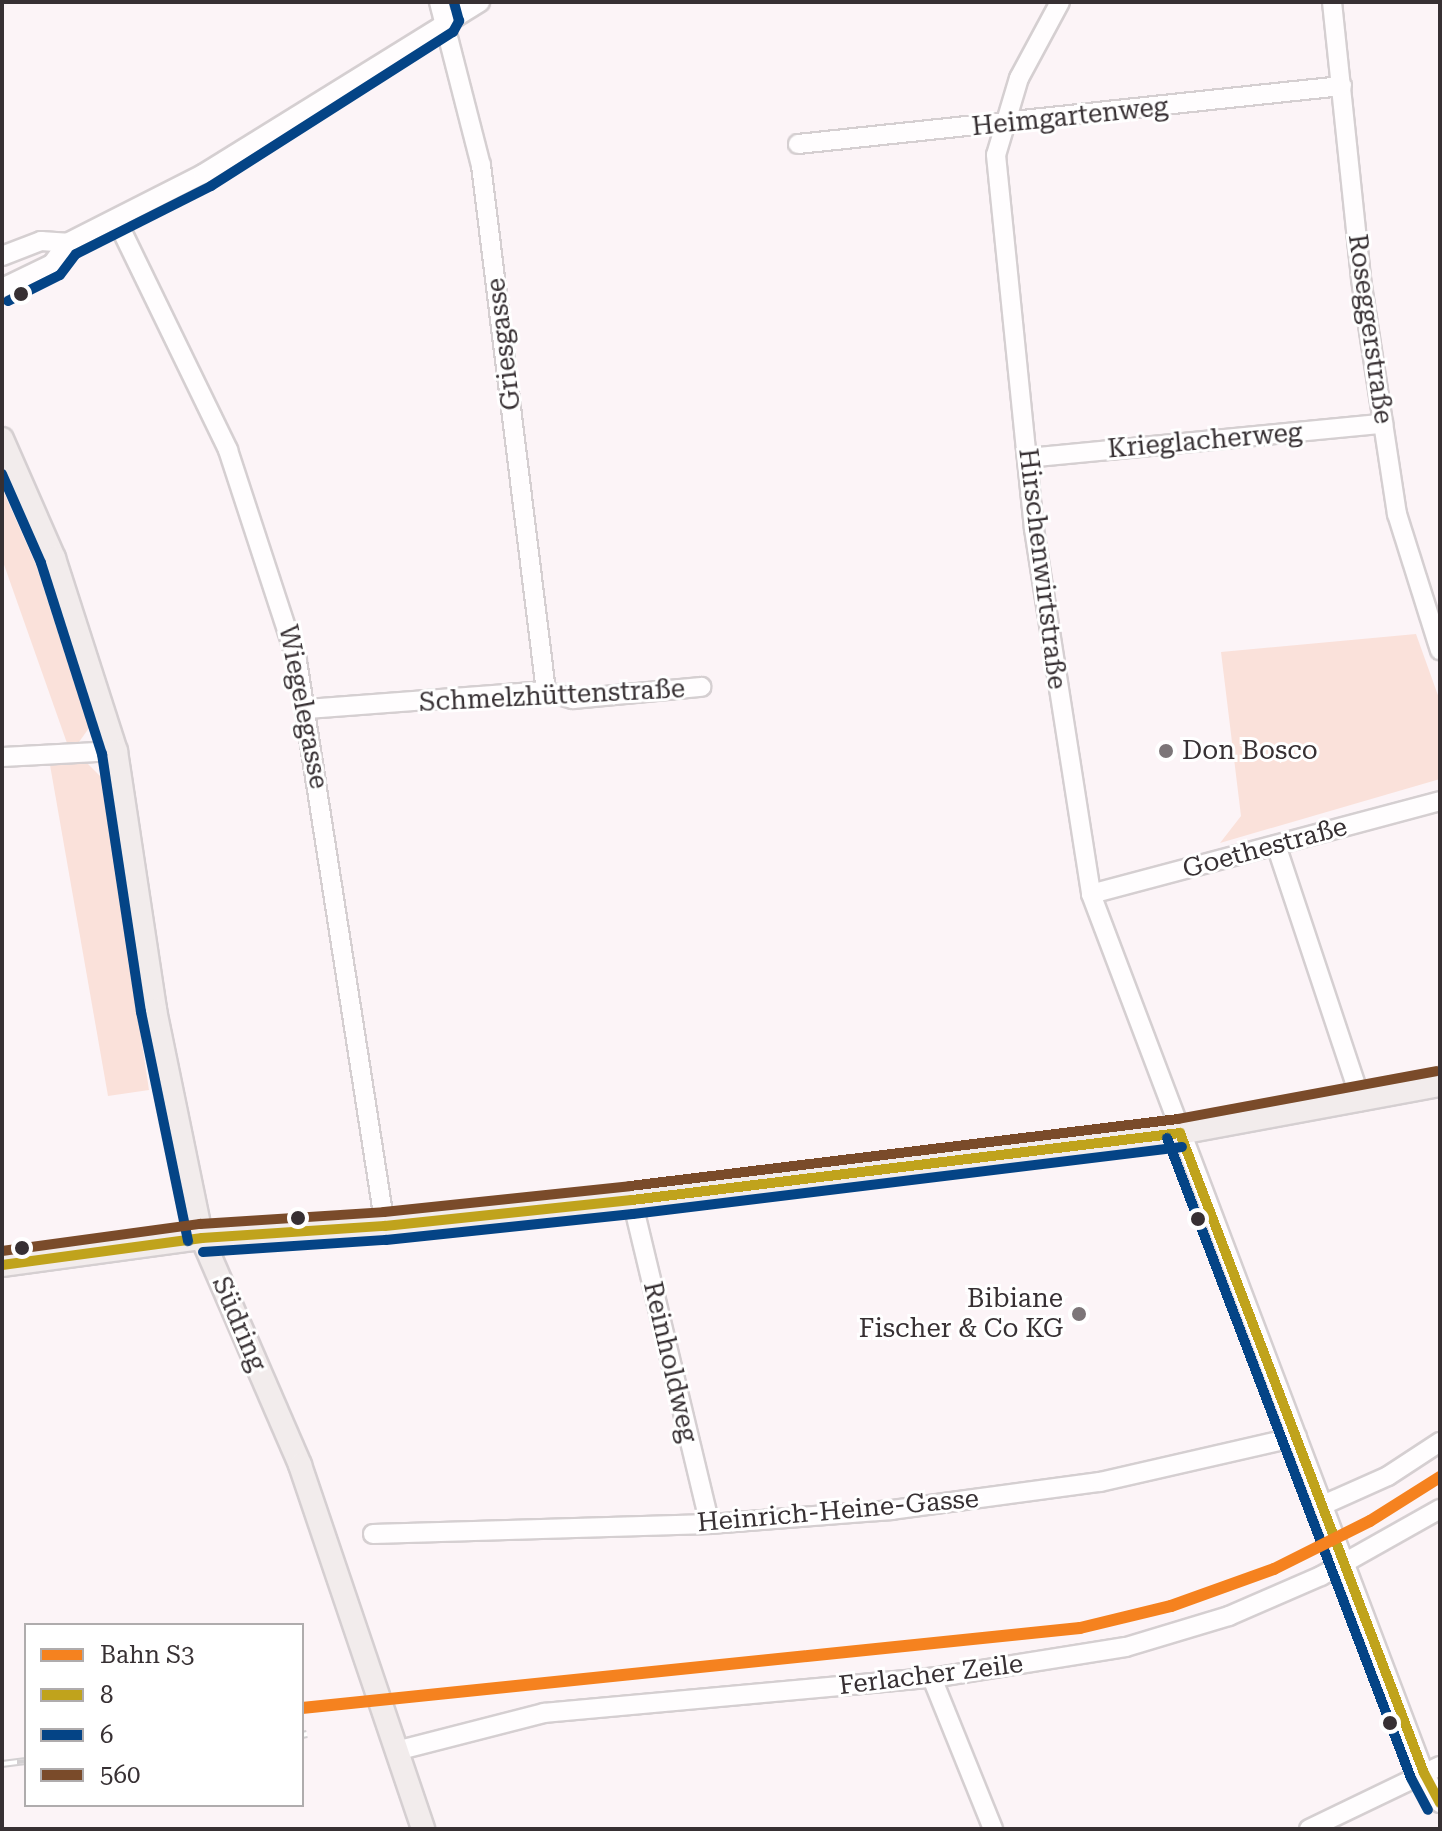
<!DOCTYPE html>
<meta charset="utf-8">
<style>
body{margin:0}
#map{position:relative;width:1442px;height:1831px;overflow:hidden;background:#fcf4f7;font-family:"Roboto Serif",serif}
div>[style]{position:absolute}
.green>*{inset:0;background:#fae1da}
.roads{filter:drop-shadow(2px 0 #d5cfd1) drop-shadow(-2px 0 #d5cfd1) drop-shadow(0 2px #d5cfd1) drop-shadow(0 -2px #d5cfd1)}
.minor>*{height:18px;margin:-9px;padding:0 9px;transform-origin:9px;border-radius:9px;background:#fffdfe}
.major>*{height:22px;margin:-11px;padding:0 11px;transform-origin:11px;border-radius:11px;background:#f2ecec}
.rail>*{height:8px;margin-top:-4px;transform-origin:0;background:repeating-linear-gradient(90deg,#fff 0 15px,#d3d0d2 0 30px);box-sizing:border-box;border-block:2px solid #d3d0d2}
.bus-1>*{height:10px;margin:-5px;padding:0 5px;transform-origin:5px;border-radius:5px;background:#c0a31c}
.bus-2>*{height:10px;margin:-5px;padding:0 5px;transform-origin:5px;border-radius:5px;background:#044486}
.bus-3>*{height:10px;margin:-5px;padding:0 5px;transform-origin:5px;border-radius:5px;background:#7a4b2a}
.rail-1>*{height:12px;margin:-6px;padding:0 6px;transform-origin:6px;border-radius:6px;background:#f5821f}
.dots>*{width:22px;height:22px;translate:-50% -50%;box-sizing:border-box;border:4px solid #fff;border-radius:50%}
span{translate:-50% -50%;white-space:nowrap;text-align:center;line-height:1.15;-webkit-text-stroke:6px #fff;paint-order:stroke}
.street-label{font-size:26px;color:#373033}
.poi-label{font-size:26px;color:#373033}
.left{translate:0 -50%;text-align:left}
.right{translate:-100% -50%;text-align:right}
.frame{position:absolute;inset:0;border:4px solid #373033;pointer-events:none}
.legend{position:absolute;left:24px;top:1623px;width:280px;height:184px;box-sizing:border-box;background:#fff;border:2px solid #afacad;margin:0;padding:10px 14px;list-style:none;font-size:24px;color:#373033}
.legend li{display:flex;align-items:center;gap:16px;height:40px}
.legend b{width:40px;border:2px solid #afacad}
</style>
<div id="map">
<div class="green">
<i style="clip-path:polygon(2px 488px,36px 565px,89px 728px,79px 742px,68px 746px,2px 559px)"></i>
<i style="clip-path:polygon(1416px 634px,1440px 701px,1440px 779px,1220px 843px,1241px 816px,1221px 652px)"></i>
<i style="clip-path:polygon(86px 762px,102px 778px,149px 1090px,108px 1096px,50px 765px)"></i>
</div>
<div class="roads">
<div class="minor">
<i style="left:439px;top:2px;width:168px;rotate:75.6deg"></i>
<i style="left:481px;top:165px;width:530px;rotate:82.96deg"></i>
<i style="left:1060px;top:2px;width:86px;rotate:118.3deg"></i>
<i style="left:1019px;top:78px;width:80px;rotate:106.6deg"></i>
<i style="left:996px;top:155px;width:376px;rotate:84.2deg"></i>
<i style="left:1034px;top:529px;width:369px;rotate:81.1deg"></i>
<i style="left:1091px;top:894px;width:940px;rotate:69.25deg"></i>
<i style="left:1424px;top:1773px;width:34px;rotate:62deg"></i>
<i style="left:1332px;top:2px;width:279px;rotate:84deg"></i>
<i style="left:1361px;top:279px;width:238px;rotate:81.3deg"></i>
<i style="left:1397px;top:514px;width:143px;rotate:72.5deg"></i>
<i style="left:798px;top:144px;width:547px;rotate:-6.09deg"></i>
<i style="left:116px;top:219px;width:257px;rotate:64.1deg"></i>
<i style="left:228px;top:450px;width:222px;rotate:71.9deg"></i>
<i style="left:297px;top:661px;width:572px;rotate:81.15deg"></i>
<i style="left:2px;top:256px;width:42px;rotate:-21deg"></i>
<i style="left:41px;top:241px;width:26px;rotate:4deg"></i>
<i style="left:2px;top:288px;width:55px;rotate:-25.6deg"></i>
<i style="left:52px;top:264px;width:26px;rotate:-54deg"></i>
<i style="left:67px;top:243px;width:153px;rotate:-26.9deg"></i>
<i style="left:203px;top:174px;width:326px;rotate:-31.8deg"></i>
<i style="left:1027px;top:458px;width:358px;rotate:-5.5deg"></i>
<i style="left:307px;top:709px;width:240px;rotate:-4.3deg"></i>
<i style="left:546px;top:691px;width:28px;rotate:17deg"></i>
<i style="left:573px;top:699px;width:129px;rotate:-5.4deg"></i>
<i style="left:2px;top:757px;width:114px;rotate:-3deg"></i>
<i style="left:1276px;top:845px;width:270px;rotate:71.6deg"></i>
<i style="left:1091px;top:894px;width:361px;rotate:-14.9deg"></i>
<i style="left:632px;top:1200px;width:333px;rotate:76.5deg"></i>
<i style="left:1323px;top:1505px;width:71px;rotate:-24deg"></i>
<i style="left:1388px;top:1476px;width:62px;rotate:-33.2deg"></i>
<i style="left:373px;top:1534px;width:337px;rotate:-1.7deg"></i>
<i style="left:710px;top:1524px;width:183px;rotate:-4.4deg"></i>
<i style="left:892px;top:1510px;width:210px;rotate:-7.7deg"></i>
<i style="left:1100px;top:1482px;width:202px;rotate:-12.9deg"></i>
<i style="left:932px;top:1678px;width:163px;rotate:68deg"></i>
<i style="left:396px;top:1751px;width:153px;rotate:-14.4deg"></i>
<i style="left:544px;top:1713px;width:390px;rotate:-5.2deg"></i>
<i style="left:932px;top:1678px;width:196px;rotate:-9.1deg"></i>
<i style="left:1126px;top:1647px;width:108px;rotate:-16.8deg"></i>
<i style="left:1229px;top:1616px;width:100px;rotate:-23.5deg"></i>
<i style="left:1321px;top:1576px;width:137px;rotate:-29.4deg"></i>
<i style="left:1309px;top:1829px;width:145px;rotate:-25.7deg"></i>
</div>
<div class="major">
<i style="left:2px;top:439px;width:130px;rotate:66.4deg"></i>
<i style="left:54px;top:558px;width:203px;rotate:72.2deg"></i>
<i style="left:116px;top:751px;width:262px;rotate:81.4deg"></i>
<i style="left:155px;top:1010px;width:233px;rotate:78.4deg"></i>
<i style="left:202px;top:1238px;width:247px;rotate:66.6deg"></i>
<i style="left:300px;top:1465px;width:384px;rotate:71.3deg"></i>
<i style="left:2px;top:1265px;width:202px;rotate:-7.7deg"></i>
<i style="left:202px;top:1238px;width:183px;rotate:-3.8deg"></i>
<i style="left:385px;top:1226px;width:248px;rotate:-6deg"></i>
<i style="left:632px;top:1200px;width:552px;rotate:-6.97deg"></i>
<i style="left:1180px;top:1133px;width:264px;rotate:-10.5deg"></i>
</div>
</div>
<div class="rail">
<i style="left:302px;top:1735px;width:5px;rotate:-11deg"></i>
<i style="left:2px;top:1764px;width:24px;rotate:-7deg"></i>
</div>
<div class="bus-1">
<i style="left:1180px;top:1133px;width:685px;rotate:69.13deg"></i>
<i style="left:1424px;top:1773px;width:34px;rotate:62deg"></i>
<i style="left:2px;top:1265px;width:202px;rotate:-7.7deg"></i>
<i style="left:202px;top:1238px;width:183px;rotate:-3.8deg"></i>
<i style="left:385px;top:1226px;width:248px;rotate:-6deg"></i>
<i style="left:632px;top:1200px;width:552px;rotate:-6.97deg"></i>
</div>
<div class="bus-2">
<i style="left:8px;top:301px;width:58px;rotate:-26.6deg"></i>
<i style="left:60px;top:275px;width:26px;rotate:-53deg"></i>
<i style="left:76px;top:254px;width:151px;rotate:-26.7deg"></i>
<i style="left:211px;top:186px;width:287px;rotate:-32.5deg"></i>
<i style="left:453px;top:32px;width:13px;rotate:-61deg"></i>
<i style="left:459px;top:21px;width:20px;rotate:-105deg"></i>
<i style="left:2px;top:474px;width:97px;rotate:66.3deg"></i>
<i style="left:41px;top:563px;width:201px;rotate:72.3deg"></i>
<i style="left:102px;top:754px;width:261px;rotate:81.4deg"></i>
<i style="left:141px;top:1012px;width:234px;rotate:78.4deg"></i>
<i style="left:1167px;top:1138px;width:685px;rotate:69.13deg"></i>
<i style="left:1411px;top:1778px;width:36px;rotate:62deg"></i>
<i style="left:203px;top:1252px;width:183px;rotate:-3.8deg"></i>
<i style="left:386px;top:1240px;width:248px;rotate:-6deg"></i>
<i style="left:633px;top:1214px;width:553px;rotate:-6.96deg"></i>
</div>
<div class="bus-3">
<i style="left:2px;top:1251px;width:200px;rotate:-7.8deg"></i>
<i style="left:200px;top:1224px;width:184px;rotate:-3.7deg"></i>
<i style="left:384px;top:1212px;width:247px;rotate:-6deg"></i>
<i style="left:630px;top:1186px;width:552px;rotate:-6.97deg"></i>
<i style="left:1178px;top:1119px;width:263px;rotate:-10.5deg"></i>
</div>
<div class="rail-1">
<i style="left:302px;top:1708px;width:782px;rotate:-5.87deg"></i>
<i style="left:1080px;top:1628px;width:94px;rotate:-13.6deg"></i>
<i style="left:1171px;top:1606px;width:109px;rotate:-19.8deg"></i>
<i style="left:1274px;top:1569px;width:107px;rotate:-26.6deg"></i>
<i style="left:1370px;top:1521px;width:83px;rotate:-32.2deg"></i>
</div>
<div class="dots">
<i style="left:21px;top:294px;background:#373033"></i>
<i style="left:1166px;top:751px;background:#7c7578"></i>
<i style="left:298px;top:1218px;background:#373033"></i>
<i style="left:1198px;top:1219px;background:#373033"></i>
<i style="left:22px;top:1248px;background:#373033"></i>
<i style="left:1079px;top:1314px;background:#7c7578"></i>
<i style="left:1390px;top:1723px;background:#373033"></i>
</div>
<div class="street-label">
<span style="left:1070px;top:117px;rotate:-6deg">Heimgartenweg</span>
<span style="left:1370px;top:329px;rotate:82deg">Roseggerstraße</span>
<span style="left:504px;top:344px;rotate:-97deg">Griesgasse</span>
<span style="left:1205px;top:441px;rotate:-5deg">Krieglacherweg</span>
<span style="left:1042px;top:569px;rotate:83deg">Hirschenwirtstraße</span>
<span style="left:552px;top:696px;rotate:-3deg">Schmelzhüttenstraße</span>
<span style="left:303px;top:707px;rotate:79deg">Wiegelegasse</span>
<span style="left:1265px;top:848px;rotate:-15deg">Goethestraße</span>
<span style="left:239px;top:1324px;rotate:67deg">Südring</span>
<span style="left:670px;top:1362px;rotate:77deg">Reinholdweg</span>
<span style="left:838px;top:1511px;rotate:-5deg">Heinrich-Heine-Gasse</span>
<span style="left:931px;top:1675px;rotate:-7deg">Ferlacher Zeile</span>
</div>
<div class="poi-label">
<span class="left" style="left:1182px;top:751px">Don Bosco</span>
<span class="right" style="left:1063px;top:1314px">Bibiane<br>Fischer &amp; Co KG</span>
</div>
<div class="frame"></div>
<ul class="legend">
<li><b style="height:10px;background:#f5821f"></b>Bahn S3</li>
<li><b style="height:10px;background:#c0a31c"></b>8</li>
<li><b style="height:10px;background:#044486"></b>6</li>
<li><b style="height:10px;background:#7a4b2a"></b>560</li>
</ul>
</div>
